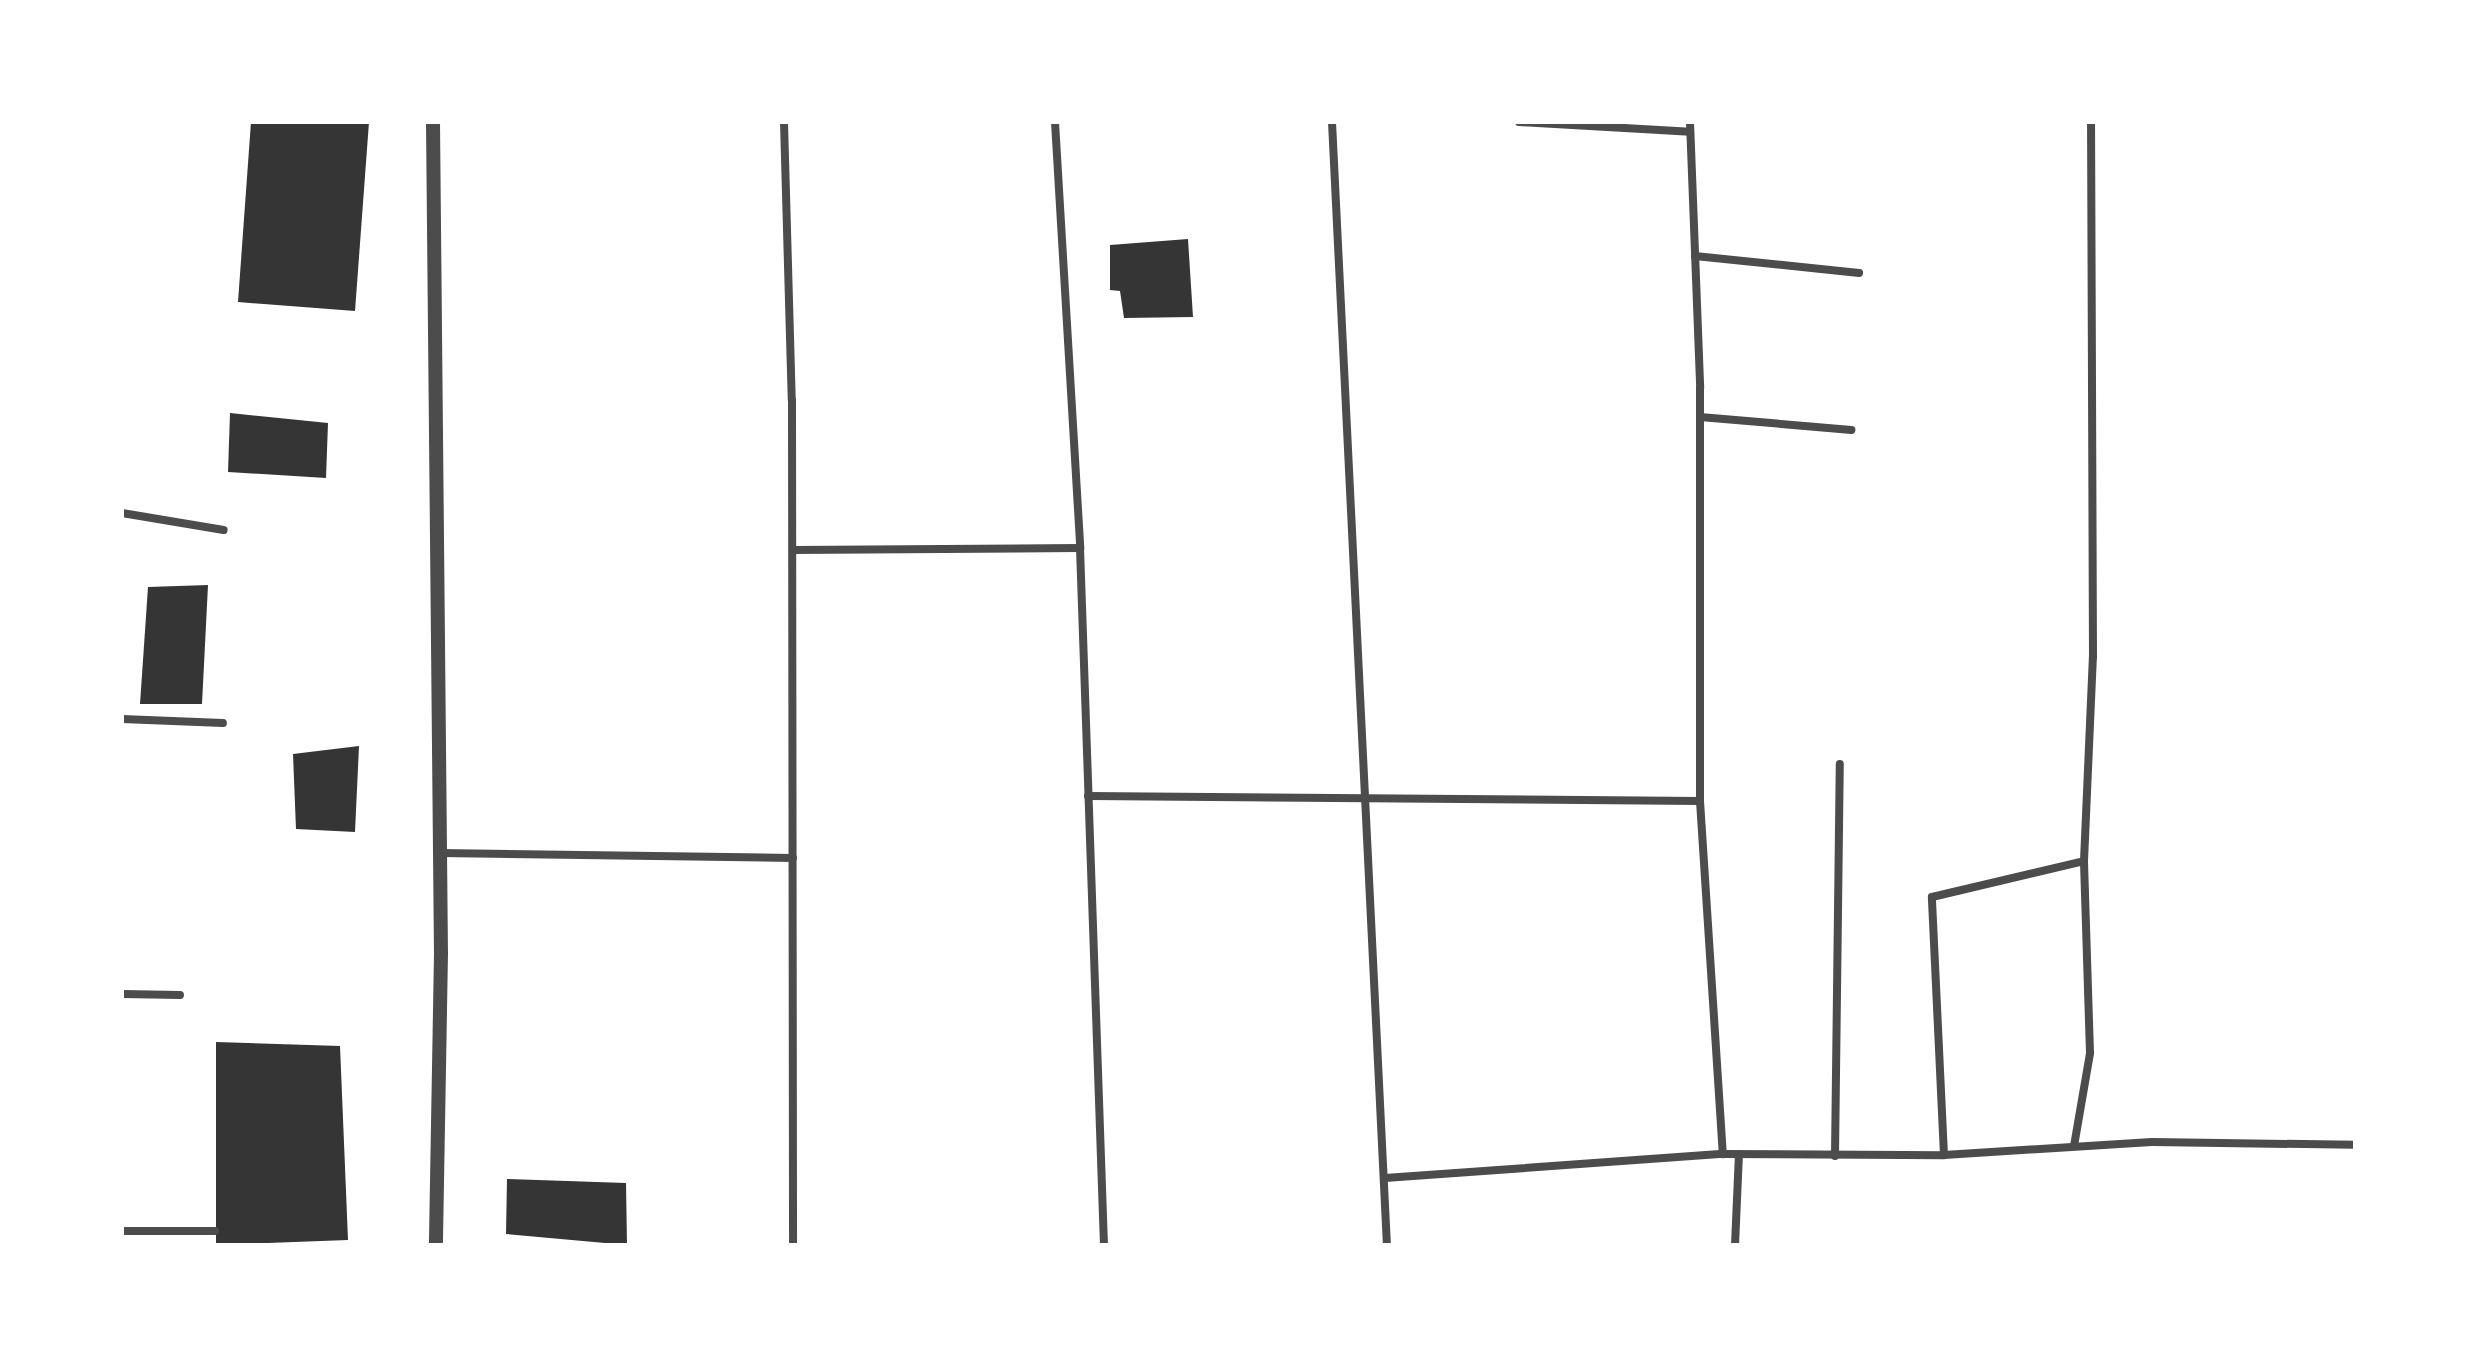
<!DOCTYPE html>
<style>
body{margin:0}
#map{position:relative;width:2477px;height:1367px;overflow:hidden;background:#fff;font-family:"Fira Sans Condensed",sans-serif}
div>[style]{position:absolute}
.building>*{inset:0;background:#353535}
.minor>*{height:8px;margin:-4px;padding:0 4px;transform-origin:4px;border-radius:4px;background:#4c4c4c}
.tertiary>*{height:14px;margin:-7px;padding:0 7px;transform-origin:7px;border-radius:7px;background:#4c4c4c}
span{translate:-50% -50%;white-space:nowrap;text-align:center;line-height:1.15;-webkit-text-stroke:6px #fff;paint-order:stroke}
.frame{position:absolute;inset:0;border:124px solid #fff;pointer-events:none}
</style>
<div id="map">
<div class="building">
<i style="clip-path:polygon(251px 122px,369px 122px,355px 311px,238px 302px)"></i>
<i style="clip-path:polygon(1188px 239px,1193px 317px,1124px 318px,1120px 291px,1110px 290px,1110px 245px)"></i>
<i style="clip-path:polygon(230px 413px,328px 423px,326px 478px,228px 472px)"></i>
<i style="clip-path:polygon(208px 585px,202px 704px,140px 704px,148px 587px)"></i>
<i style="clip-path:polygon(359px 746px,355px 832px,296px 829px,293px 754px)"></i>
<i style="clip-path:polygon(216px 1042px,340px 1046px,348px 1240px,216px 1245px)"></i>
<i style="clip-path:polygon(507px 1179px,626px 1183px,627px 1245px,506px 1234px)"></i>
</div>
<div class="minor">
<i style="left:784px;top:122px;width:278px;rotate:88.4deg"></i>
<i style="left:792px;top:400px;width:845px;rotate:89.93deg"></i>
<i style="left:1055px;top:122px;width:427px;rotate:86.6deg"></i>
<i style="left:1080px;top:548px;width:697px;rotate:88.03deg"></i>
<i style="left:1332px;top:122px;width:1124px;rotate:87.2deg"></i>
<i style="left:1519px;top:122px;width:171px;rotate:3.3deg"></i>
<i style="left:1690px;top:122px;width:266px;rotate:87.8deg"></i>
<i style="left:1700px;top:388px;width:413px;rotate:90deg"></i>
<i style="left:1695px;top:256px;width:165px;rotate:5.9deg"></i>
<i style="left:1700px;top:417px;width:152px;rotate:4.9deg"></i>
<i style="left:122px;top:513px;width:103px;rotate:9.5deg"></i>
<i style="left:793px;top:550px;width:287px;rotate:-0.4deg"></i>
<i style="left:122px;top:719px;width:101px;rotate:2.3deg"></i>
<i style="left:1088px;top:796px;width:612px;rotate:0.47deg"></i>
<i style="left:1700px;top:801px;width:354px;rotate:86.3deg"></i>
<i style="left:440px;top:853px;width:353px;rotate:0.8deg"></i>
<i style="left:122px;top:994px;width:58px;rotate:1deg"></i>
<i style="left:2074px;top:1146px;width:94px;rotate:-80.2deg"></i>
<i style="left:2090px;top:1053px;width:192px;rotate:-91.8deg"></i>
<i style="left:2084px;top:861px;width:204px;rotate:-87.5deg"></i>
<i style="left:2093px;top:657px;width:535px;rotate:-90.21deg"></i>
<i style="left:1944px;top:1155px;width:258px;rotate:-92.7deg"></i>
<i style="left:1932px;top:897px;width:156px;rotate:-13.3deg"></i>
<i style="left:1835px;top:1156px;width:392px;rotate:-89.3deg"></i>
<i style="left:1385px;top:1178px;width:339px;rotate:-4.1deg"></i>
<i style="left:1723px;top:1154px;width:221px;rotate:0.3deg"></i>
<i style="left:1944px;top:1155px;width:208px;rotate:-3.6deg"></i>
<i style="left:2152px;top:1142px;width:203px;rotate:0.8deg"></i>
<i style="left:122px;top:1231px;width:93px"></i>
<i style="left:1735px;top:1245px;width:91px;rotate:-87.5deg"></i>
</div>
<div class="tertiary">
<i style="left:433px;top:122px;width:831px;rotate:89.45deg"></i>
<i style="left:441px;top:953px;width:292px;rotate:91deg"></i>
</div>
<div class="frame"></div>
</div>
